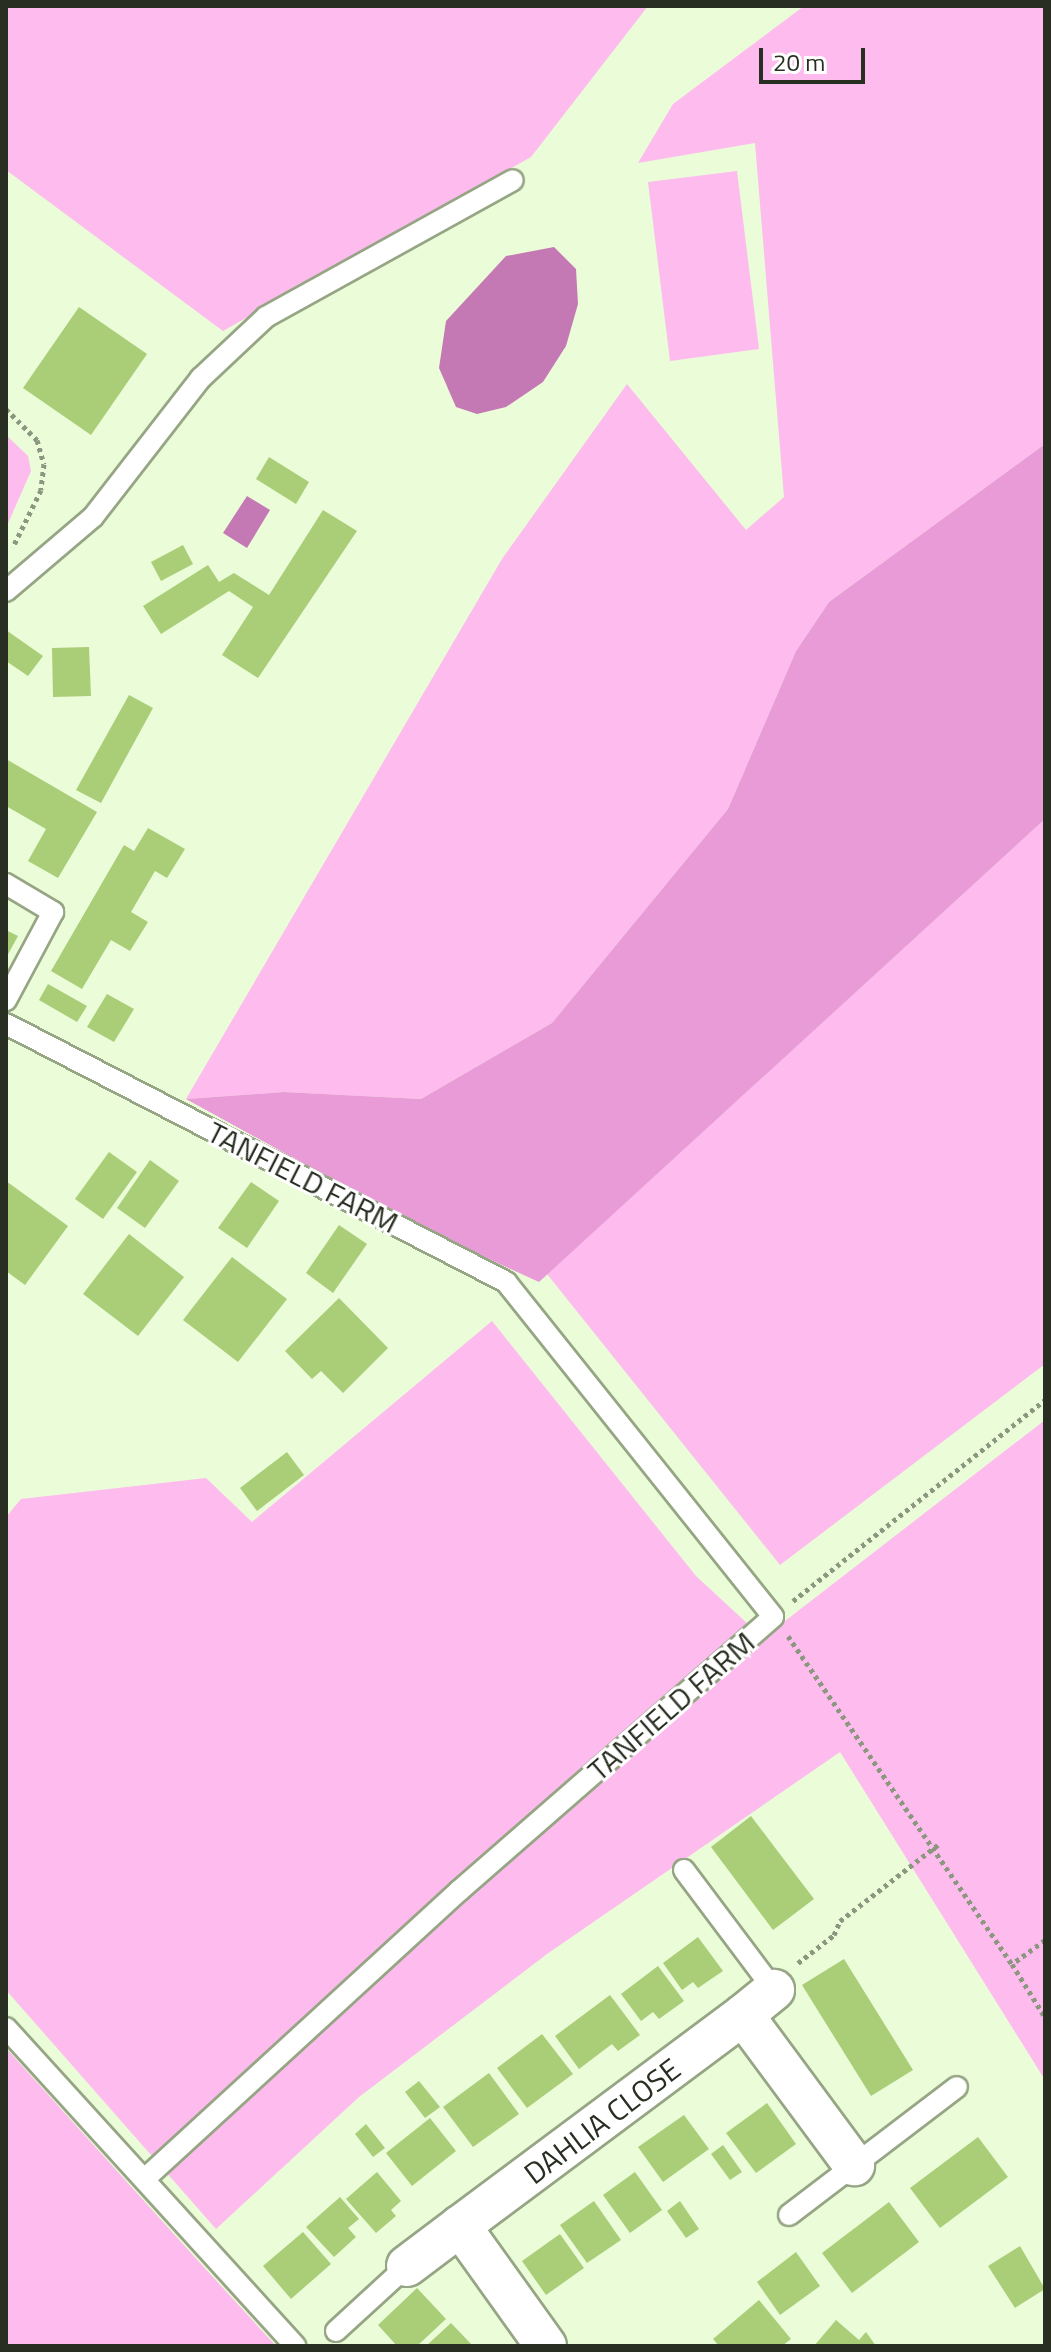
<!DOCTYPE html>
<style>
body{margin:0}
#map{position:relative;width:1051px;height:2352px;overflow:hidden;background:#ebfcd9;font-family:"Titillium Web",sans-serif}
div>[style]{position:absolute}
.green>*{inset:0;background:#fdbbee}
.forest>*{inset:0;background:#e89bd7}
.water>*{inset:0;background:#c479b4}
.building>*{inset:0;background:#a9ce77}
.path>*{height:5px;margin-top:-2.5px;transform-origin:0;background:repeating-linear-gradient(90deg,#8c977f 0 4px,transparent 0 8px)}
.roads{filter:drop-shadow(2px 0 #96a584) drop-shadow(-2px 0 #96a584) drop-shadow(0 2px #96a584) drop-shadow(0 -2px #96a584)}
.lane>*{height:20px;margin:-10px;padding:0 10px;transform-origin:10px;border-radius:10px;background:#fff}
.street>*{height:40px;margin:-20px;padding:0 20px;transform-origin:20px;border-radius:20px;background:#fff}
span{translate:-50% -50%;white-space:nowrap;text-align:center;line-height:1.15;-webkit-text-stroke:6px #fff;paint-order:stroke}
.street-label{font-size:30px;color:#282e21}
.frame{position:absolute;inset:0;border:8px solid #282e21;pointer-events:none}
.scale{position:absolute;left:759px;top:48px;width:106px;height:36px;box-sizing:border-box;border:4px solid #282e21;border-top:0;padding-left:10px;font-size:24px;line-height:28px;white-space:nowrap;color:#282e21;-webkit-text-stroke:6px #fff;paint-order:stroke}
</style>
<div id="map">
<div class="green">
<i style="clip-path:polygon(6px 6px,648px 6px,531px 157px,223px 331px,6px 170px)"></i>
<i style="clip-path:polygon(804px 6px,1045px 6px,1045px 444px,829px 602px,796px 651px,728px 809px,552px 1023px,421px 1099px,284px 1092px,186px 1099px,502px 559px,627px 384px,746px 530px,784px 497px,755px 143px,638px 163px,673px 104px)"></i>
<i style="clip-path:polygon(737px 171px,759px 349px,670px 361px,648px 182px)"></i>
<i style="clip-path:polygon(6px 435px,28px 456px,31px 471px,6px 528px)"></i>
<i style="clip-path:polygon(1045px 819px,1045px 1364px,780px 1565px,547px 1274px)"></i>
<i style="clip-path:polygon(492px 1321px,696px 1576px,763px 1638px,1045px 1420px,1045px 2080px,840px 1752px,547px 1954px,359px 2097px,216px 2229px,6px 1990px,6px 1517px,21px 1499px,206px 1478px,252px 1522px)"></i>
<i style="clip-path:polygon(6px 2048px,191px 2253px,276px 2346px,6px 2346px)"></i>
</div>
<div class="forest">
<i style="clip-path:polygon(1045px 444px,1045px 819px,539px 1282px,419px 1227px,186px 1099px,284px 1092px,421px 1099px,552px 1023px,728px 809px,796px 651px,829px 602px)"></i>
</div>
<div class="water">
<i style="clip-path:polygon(554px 247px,576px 269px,578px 304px,566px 346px,543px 382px,506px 407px,477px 414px,456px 407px,439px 368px,446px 321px,506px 256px)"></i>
<i style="clip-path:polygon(247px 496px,270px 510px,247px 548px,223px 533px)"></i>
</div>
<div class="building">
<i style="clip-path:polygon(79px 307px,147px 354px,91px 435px,23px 388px)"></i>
<i style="clip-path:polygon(269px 457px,309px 482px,296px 504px,256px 479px)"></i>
<i style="clip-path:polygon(323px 510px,357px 531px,258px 678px,222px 655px,253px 607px,229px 591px,161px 634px,143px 606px,208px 565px,219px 582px,234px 573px,269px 595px)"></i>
<i style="clip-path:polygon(183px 545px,193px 564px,161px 581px,151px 562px)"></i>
<i style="clip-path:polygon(6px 630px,43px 656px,28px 676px,6px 661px)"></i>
<i style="clip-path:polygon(89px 647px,91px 696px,53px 697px,52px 648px)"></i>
<i style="clip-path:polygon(129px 695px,153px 708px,101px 803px,76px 790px)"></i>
<i style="clip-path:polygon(6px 759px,97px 812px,58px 878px,28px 861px,46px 829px,6px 806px)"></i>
<i style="clip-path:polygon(148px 828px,185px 849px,167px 878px,155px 871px,131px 912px,148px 922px,130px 951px,111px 940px,82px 989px,51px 971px,124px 845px,134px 851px)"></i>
<i style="clip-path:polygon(6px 930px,18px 936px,6px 958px)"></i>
<i style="clip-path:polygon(48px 984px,87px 1006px,77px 1022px,39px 1000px)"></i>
<i style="clip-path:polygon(107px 994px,134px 1009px,114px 1042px,87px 1027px)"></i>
<i style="clip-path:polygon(109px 1152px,137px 1172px,103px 1219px,75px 1199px)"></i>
<i style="clip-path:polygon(150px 1160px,179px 1181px,145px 1228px,117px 1208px)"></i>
<i style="clip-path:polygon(6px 1181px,68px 1226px,25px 1285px,6px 1271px)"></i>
<i style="clip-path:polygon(251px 1182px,279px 1201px,247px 1248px,218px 1228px)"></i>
<i style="clip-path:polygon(339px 1225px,367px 1244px,333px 1293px,306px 1273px)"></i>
<i style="clip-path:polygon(129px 1234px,184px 1277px,138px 1336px,83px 1294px)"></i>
<i style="clip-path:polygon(232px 1257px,287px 1299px,238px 1362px,183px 1320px)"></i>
<i style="clip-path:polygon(339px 1298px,388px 1348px,343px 1393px,321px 1371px,312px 1379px,285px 1351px)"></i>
<i style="clip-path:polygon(287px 1452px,304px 1475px,257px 1511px,240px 1488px)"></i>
<i style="clip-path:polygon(751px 1816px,814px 1899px,773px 1930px,711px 1847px)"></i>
<i style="clip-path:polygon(698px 1937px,723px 1971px,698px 1988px,693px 1982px,682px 1990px,663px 1963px)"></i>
<i style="clip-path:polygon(844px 1959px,913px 2070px,871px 2096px,802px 1985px)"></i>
<i style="clip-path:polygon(658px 1966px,684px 2001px,659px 2019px,653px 2012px,641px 2021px,621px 1994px)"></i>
<i style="clip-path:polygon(610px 1995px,640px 2035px,618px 2051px,612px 2044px,579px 2069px,555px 2036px)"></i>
<i style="clip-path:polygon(542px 2034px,573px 2074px,527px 2108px,497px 2068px)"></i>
<i style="clip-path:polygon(489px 2073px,519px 2114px,473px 2147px,443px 2107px)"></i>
<i style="clip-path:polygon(419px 2081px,440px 2107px,425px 2118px,405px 2092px)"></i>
<i style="clip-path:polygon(767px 2103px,796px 2144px,756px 2173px,726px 2133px)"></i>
<i style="clip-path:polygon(684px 2115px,709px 2149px,663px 2182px,638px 2147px)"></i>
<i style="clip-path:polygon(430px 2118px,456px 2151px,412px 2186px,386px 2153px)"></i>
<i style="clip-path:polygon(366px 2124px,385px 2148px,373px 2157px,355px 2134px)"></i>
<i style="clip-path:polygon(978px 2137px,1008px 2177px,940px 2228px,910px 2188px)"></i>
<i style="clip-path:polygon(723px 2145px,742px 2172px,730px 2180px,711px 2154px)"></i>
<i style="clip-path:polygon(377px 2172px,401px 2201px,391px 2210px,396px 2216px,376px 2233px,346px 2199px)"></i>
<i style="clip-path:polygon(635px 2172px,662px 2210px,630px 2233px,603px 2195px)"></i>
<i style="clip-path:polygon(340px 2197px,359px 2219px,348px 2228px,356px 2237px,334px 2257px,306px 2227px)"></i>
<i style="clip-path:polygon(594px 2201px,621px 2240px,587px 2263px,560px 2225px)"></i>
<i style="clip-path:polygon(680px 2201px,699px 2229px,686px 2238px,667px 2211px)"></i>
<i style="clip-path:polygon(889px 2202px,919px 2242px,852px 2293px,822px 2253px)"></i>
<i style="clip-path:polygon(303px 2232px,331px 2264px,291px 2299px,263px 2266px)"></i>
<i style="clip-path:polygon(560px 2234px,584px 2268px,546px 2295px,522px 2261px)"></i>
<i style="clip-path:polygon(1020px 2246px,1045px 2289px,1015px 2308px,988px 2266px)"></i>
<i style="clip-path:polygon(796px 2252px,820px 2286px,780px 2315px,757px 2282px)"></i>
<i style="clip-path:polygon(417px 2288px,446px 2319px,417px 2346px,397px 2346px,378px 2325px)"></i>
<i style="clip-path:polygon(759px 2300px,791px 2339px,782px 2346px,719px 2346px,713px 2339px)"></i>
<i style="clip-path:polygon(836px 2320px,859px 2340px,866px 2332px,876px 2346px,814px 2346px)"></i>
<i style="clip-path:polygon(451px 2323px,473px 2346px,426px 2346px)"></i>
</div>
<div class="path">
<i style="left:6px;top:409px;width:44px;rotate:45deg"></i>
<i style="left:37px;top:440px;width:25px;rotate:74deg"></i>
<i style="left:44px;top:464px;width:26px;rotate:97deg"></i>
<i style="left:41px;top:490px;width:64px;rotate:116.2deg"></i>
<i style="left:793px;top:1601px;width:322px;rotate:-38.6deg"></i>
<i style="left:788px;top:1636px;width:397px;rotate:55.7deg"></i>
<i style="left:1045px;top:1940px;width:41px;rotate:144deg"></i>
<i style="left:1012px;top:1964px;width:62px;rotate:58.1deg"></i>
<i style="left:798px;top:1963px;width:46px;rotate:-37.9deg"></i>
<i style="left:834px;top:1935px;width:15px;rotate:-67deg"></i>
<i style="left:840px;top:1921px;width:125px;rotate:-37.9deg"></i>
</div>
<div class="roads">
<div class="lane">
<i style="left:6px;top:591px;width:114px;rotate:-40.4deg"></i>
<i style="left:93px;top:517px;width:176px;rotate:-52.2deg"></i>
<i style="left:201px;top:378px;width:89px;rotate:-43.2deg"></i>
<i style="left:266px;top:317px;width:282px;rotate:-29deg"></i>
<i style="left:6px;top:884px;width:55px;rotate:30.8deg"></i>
<i style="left:53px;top:912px;width:100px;rotate:118.1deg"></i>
<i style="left:6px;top:1024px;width:563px;rotate:27.29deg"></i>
<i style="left:506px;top:1282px;width:428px;rotate:51.4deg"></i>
<i style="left:773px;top:1617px;width:417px;rotate:138.9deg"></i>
<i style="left:459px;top:1891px;width:427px;rotate:137.5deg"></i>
<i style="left:684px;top:1870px;width:150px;rotate:53.1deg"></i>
<i style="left:6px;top:2028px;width:430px;rotate:47.7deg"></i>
<i style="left:789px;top:2215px;width:211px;rotate:-37.3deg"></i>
<i style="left:336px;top:2331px;width:96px;rotate:-42.5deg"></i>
</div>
<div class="street">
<i style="left:743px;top:2015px;width:40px;rotate:-39deg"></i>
<i style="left:407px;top:2266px;width:66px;rotate:-37deg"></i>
<i style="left:546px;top:2346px;width:148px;rotate:-125.6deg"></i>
<i style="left:460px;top:2226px;width:353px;rotate:-36.7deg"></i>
<i style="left:743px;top:2015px;width:187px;rotate:53.5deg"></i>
</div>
</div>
<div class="street-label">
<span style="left:303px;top:1177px;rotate:27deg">TANFIELD FARM</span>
<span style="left:671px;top:1706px;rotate:-41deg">TANFIELD FARM</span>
<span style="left:602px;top:2121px;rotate:-37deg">DAHLIA CLOSE</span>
</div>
<div class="frame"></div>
<div class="scale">20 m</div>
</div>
